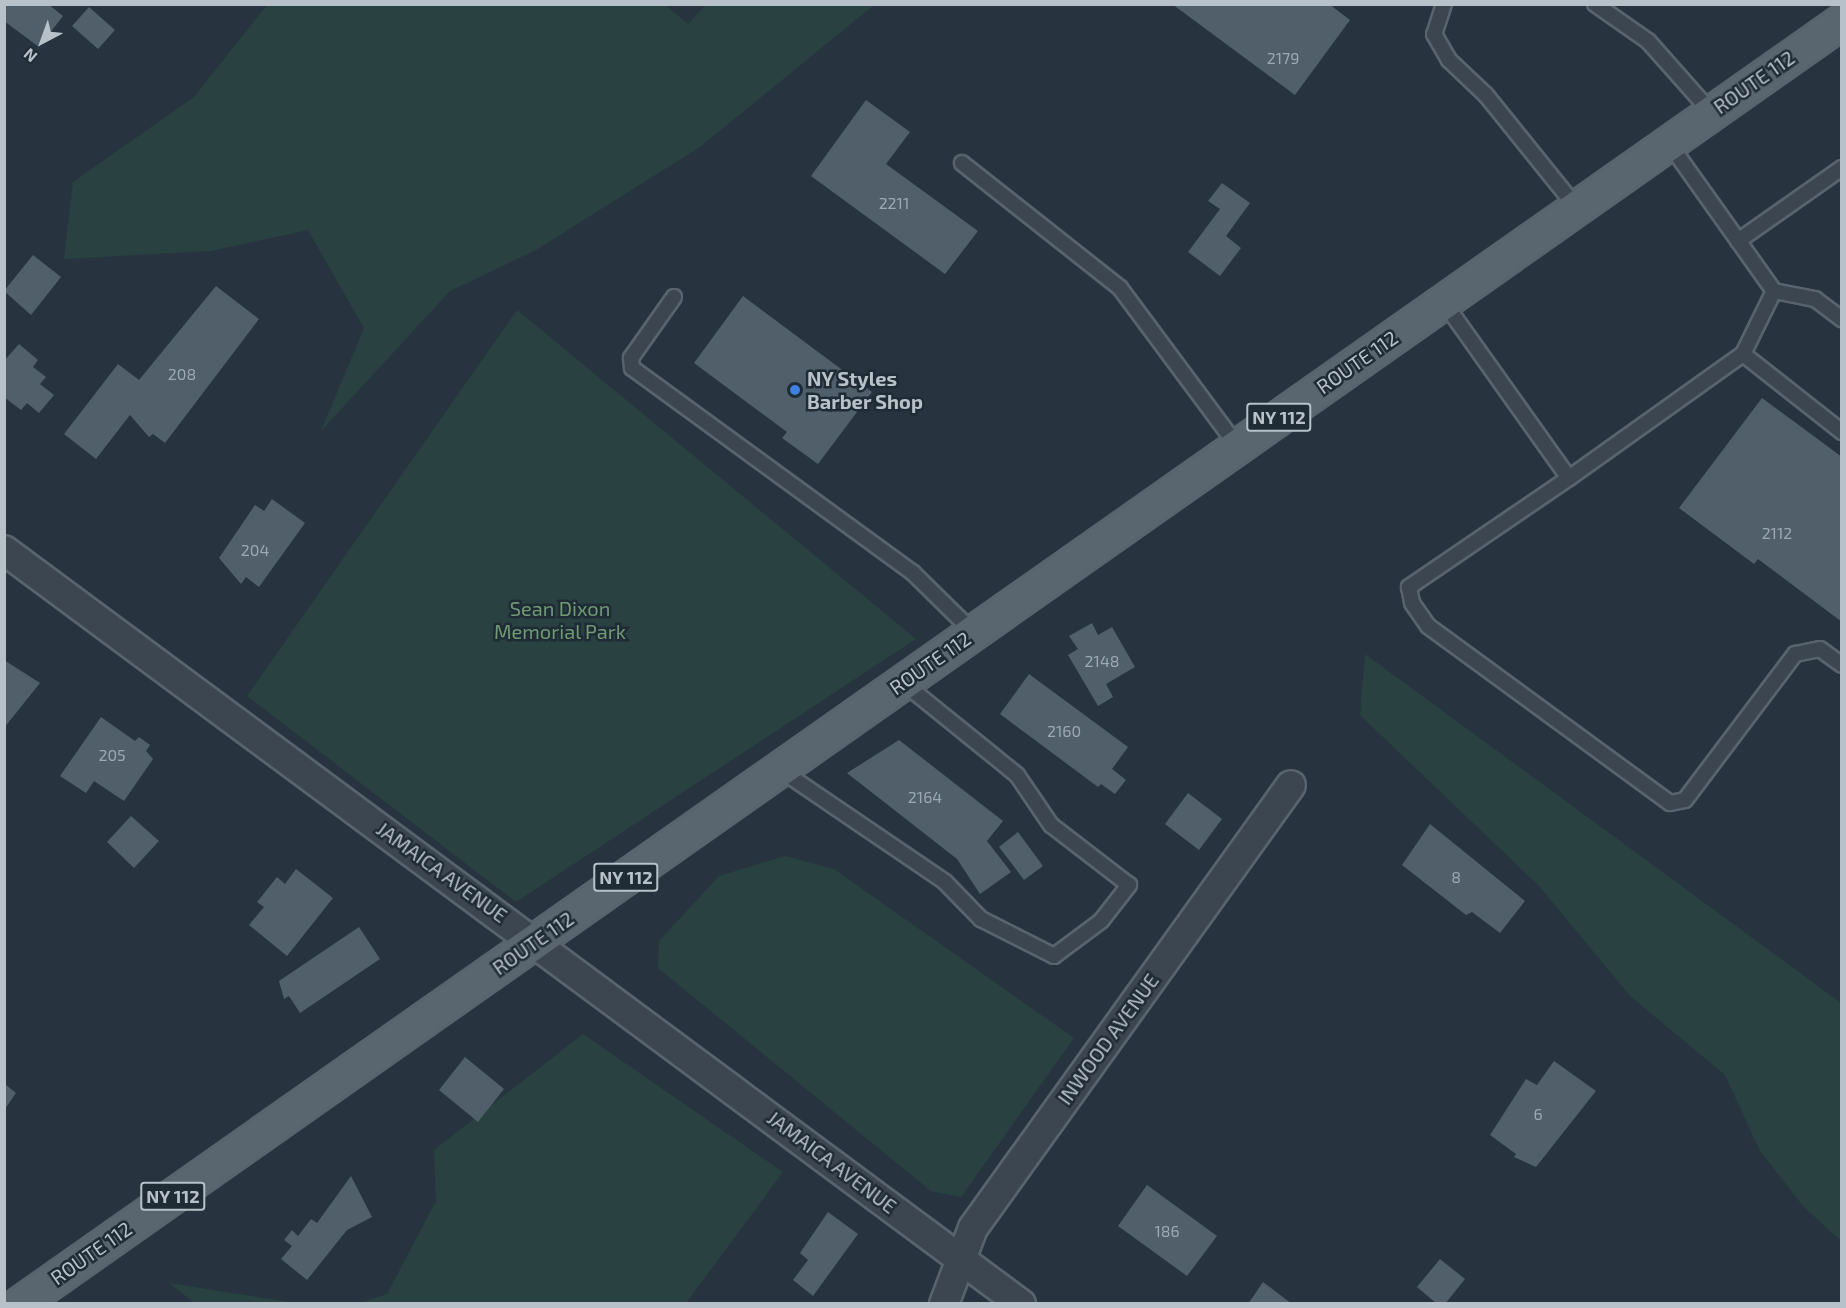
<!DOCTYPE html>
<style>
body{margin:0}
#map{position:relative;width:1846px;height:1308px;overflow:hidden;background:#273440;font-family:"Exo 2",sans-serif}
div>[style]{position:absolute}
.green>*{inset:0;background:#294140}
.building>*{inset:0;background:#505f6a}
.roads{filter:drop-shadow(2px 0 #58646d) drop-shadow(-2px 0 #58646d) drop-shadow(0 2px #58646d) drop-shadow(0 -2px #58646d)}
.service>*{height:14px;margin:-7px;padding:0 7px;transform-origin:7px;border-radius:7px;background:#3b4650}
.minor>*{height:28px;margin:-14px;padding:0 14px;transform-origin:14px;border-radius:14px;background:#3b4650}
.primary>*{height:33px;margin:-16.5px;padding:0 16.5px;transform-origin:16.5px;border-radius:16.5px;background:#59656f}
.dots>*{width:16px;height:16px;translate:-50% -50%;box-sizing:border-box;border:3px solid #1f2b35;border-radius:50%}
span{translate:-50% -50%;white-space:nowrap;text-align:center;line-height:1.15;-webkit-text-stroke:5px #1f2b35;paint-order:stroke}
.number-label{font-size:16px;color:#9da8b2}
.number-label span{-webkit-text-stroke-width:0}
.shield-label span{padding:2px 4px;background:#1f2b35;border:2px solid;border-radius:4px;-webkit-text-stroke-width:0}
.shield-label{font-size:18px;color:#b7c1ca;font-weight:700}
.street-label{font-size:20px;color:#b7c1ca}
.poi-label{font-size:20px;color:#b7c1ca;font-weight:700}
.left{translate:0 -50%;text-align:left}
.park-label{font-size:20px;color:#6f9a74}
.frame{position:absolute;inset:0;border:6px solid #b7c1ca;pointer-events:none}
.north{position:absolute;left:12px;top:12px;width:60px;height:60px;-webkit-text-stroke:4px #1f2b35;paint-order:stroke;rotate:221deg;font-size:16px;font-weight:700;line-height:24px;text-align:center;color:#b7c1ca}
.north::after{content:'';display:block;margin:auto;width:21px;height:27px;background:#b7c1ca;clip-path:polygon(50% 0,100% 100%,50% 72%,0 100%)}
</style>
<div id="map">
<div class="green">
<i style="clip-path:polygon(664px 4px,688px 24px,706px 5px,874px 5px,700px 147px,536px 250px,450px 291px,321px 431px,364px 328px,308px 230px,211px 251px,64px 259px,73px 182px,194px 97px,267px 5px)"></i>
<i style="clip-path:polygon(517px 310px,916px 639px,516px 902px,247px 696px)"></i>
<i style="clip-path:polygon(1365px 654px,1841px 1003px,1841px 1241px,1803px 1206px,1760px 1151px,1725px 1075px,1630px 996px,1540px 887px,1360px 715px)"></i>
<i style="clip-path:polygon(785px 856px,834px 869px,1074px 1038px,961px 1197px,931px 1191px,658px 968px,659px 941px,719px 876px)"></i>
<i style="clip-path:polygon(583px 1034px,783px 1172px,686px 1303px,358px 1304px,387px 1294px,436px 1201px,434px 1150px)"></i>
<i style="clip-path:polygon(169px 1283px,296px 1303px,195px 1303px)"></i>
</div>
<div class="building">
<i style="clip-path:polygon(4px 4px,48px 4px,63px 16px,39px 47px,4px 21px)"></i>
<i style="clip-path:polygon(1172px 4px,1329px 4px,1350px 20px,1295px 95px)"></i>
<i style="clip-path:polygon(89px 7px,115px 30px,98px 49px,72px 26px)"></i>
<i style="clip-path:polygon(866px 100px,910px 132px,886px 164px,978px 231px,945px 274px,811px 176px)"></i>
<i style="clip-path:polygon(1222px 183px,1250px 203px,1226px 236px,1241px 248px,1220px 276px,1188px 252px,1220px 209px,1208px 201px)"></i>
<i style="clip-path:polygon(33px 255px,61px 277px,31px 315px,4px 291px)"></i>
<i style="clip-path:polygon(216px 286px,259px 319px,165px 443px,153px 434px,149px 437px,130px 415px,96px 459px,64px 434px,118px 364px,139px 380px)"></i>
<i style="clip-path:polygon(743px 296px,872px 392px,818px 464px,782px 438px,787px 432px,694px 363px)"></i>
<i style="clip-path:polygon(19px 344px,38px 360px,33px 367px,46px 377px,40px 384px,54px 395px,39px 413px,27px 403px,21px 410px,4px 397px,4px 361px)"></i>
<i style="clip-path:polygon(1762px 398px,1842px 457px,1842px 622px,1758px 559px,1754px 564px,1679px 508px)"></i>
<i style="clip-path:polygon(272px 499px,305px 523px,259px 587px,246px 577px,241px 584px,219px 558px,255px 505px,264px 511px)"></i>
<i style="clip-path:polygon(1092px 623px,1098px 635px,1112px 627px,1135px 667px,1106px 684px,1113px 697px,1098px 706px,1068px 655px,1078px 649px,1069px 636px)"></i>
<i style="clip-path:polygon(4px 660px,40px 683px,4px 728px)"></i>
<i style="clip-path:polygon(1029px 674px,1128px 747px,1112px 769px,1126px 780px,1115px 794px,1101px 784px,1098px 787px,1000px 714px)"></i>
<i style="clip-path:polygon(101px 717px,135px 741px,139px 737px,150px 745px,146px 751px,153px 759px,124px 801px,94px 781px,86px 793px,60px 776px)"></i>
<i style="clip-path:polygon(899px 740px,1003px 821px,987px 841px,1011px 872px,980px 894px,957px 859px,847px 773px)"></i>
<i style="clip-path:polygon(1188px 793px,1222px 819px,1199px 850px,1165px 824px)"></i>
<i style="clip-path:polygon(131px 816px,159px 841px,134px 868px,107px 842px)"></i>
<i style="clip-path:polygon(1430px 824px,1525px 901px,1500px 933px,1472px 912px,1466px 915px,1402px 865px)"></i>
<i style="clip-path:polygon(1018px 832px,1043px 866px,1024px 880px,999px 847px)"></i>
<i style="clip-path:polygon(296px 869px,333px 898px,287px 956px,249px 925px,264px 907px,257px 902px,277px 877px,285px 884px)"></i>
<i style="clip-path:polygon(359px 927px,380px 959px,300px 1013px,289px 996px,284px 999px,279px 981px)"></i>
<i style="clip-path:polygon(465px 1057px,504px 1089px,478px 1122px,439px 1090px)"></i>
<i style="clip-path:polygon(1554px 1061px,1596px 1091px,1536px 1167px,1514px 1157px,1516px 1154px,1490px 1135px,1526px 1079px,1537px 1085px)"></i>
<i style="clip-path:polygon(5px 1084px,16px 1093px,5px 1109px)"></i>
<i style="clip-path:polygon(351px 1176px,372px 1217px,347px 1230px,307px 1280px,281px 1259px,292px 1246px,284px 1240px,292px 1230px,298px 1236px,311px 1219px,317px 1223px)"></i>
<i style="clip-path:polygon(1147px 1185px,1217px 1236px,1187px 1276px,1118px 1226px)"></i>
<i style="clip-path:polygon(828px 1212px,858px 1234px,813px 1296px,793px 1280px,808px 1260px,800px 1253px)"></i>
<i style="clip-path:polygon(1440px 1259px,1465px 1279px,1445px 1304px,1437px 1304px,1417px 1287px)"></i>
<i style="clip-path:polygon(1263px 1282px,1292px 1304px,1248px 1304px)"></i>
</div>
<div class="roads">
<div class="service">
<i style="left:1444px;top:4px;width:32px;rotate:108deg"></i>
<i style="left:1434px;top:34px;width:30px;rotate:60deg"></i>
<i style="left:1449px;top:60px;width:51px;rotate:43.4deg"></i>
<i style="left:1486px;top:95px;width:145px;rotate:51.2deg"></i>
<i style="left:1595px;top:4px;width:65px;rotate:34.9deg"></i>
<i style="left:1648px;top:41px;width:95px;rotate:48.4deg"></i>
<i style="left:1668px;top:142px;width:183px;rotate:54.6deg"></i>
<i style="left:1774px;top:291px;width:42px;rotate:11deg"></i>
<i style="left:1815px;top:299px;width:34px;rotate:37deg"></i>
<i style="left:962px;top:163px;width:201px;rotate:38.3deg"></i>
<i style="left:1120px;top:288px;width:198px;rotate:53.4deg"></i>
<i style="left:1738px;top:241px;width:127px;rotate:-35.1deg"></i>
<i style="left:674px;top:297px;width:75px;rotate:125.2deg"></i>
<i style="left:631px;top:358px;width:10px;rotate:84deg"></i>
<i style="left:632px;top:368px;width:348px;rotate:36.1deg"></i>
<i style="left:913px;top:573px;width:84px;rotate:44.5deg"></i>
<i style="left:1443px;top:301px;width:217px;rotate:54.6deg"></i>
<i style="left:1569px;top:478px;width:214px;rotate:-35.5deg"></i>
<i style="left:1743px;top:354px;width:70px;rotate:-63.8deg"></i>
<i style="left:1743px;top:354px;width:126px;rotate:38.2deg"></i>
<i style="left:1569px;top:478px;width:194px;rotate:145.7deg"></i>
<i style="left:1409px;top:587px;width:16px;rotate:79deg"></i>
<i style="left:1412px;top:603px;width:28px;rotate:55deg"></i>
<i style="left:1428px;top:626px;width:300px;rotate:36.2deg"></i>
<i style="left:1670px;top:803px;width:15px;rotate:-11deg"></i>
<i style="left:1685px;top:800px;width:183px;rotate:-53deg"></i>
<i style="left:1795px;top:654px;width:25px;rotate:-11deg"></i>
<i style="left:1820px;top:649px;width:27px;rotate:36deg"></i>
<i style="left:779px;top:769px;width:201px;rotate:34.2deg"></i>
<i style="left:945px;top:882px;width:52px;rotate:45.8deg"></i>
<i style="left:981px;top:919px;width:82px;rotate:26.9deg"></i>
<i style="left:1054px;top:956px;width:59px;rotate:-36.7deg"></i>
<i style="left:1101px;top:921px;width:46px;rotate:-52.1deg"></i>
<i style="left:1129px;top:885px;width:98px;rotate:-142.4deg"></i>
<i style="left:1051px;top:825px;width:60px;rotate:-124.2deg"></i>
<i style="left:1017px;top:775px;width:148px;rotate:-141deg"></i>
</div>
<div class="minor">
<i style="left:4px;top:550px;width:1266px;rotate:36.55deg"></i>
<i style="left:944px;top:1304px;width:81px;rotate:-69.1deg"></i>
<i style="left:973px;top:1228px;width:545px;rotate:-54.33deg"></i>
</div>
<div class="primary">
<i style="left:19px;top:1304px;width:2229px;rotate:-35.14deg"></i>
</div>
</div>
<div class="dots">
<i style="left:795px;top:390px;background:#3f7fe0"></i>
</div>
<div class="number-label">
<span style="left:1283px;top:58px">2179</span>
<span style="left:894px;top:203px">2211</span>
<span style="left:182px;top:374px">208</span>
<span style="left:1777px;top:533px">2112</span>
<span style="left:255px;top:550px">204</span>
<span style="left:1102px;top:661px">2148</span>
<span style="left:1064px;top:731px">2160</span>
<span style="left:112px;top:755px">205</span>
<span style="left:925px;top:797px">2164</span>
<span style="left:1456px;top:877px">8</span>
<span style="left:1538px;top:1114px">6</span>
<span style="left:1167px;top:1231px">186</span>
</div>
<div class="shield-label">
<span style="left:1279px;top:417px">NY 112</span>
<span style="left:626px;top:877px">NY 112</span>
<span style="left:173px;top:1196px">NY 112</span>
</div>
<div class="street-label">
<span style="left:1754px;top:82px;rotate:-35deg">ROUTE 112</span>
<span style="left:1357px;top:362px;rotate:-35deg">ROUTE 112</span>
<span style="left:930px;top:663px;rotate:-35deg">ROUTE 112</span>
<span style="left:442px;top:872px;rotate:36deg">JAMAICA AVENUE</span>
<span style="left:533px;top:943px;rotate:-35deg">ROUTE 112</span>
<span style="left:1108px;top:1039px;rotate:-54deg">INWOOD AVENUE</span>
<span style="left:832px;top:1162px;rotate:37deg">JAMAICA AVENUE</span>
<span style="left:91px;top:1253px;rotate:-35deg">ROUTE 112</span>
</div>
<div class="poi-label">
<span class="left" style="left:807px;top:390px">NY Styles<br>Barber Shop</span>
</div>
<div class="park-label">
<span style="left:560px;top:620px">Sean Dixon<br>Memorial Park</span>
</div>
<div class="frame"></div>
<div class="north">N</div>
</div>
